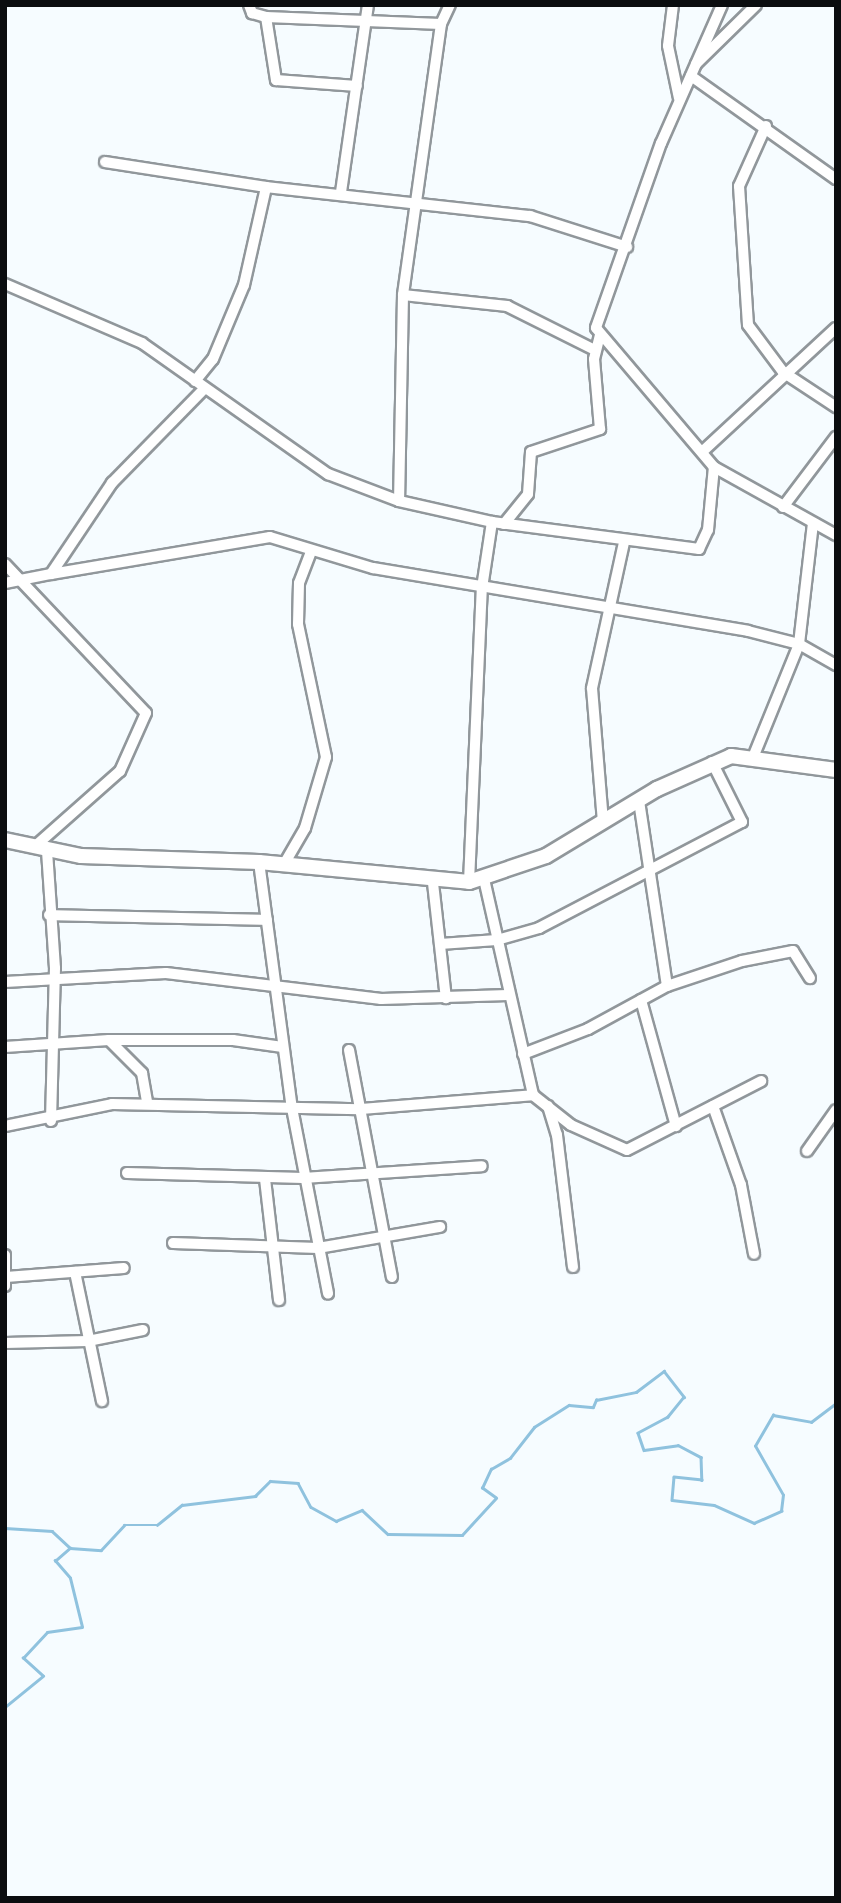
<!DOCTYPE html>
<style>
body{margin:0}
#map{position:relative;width:841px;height:1903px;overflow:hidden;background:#f6fcff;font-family:"PT Sans Narrow",sans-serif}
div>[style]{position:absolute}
.stream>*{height:2.5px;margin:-1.25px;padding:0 1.25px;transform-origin:1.25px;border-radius:1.25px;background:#8fc2de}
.roads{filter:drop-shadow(2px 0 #91979b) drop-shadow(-2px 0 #91979b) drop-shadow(0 2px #91979b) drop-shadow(0 -2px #91979b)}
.street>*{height:10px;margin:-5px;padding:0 5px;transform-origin:5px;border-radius:5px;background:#fff}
.secondary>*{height:14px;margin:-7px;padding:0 7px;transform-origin:7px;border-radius:7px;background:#fff}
span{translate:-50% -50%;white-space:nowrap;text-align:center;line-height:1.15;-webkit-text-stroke:5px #f6fcff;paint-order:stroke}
.frame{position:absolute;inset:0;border:7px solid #0b0d0f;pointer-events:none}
</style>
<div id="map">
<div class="stream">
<i style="left:5px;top:1528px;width:47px;rotate:3.7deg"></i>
<i style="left:52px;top:1531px;width:23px;rotate:43deg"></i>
<i style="left:5px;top:1707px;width:49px;rotate:-39.2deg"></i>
<i style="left:43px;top:1676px;width:27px;rotate:-138deg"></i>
<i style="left:23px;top:1658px;width:35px;rotate:-47deg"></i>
<i style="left:47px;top:1632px;width:35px;rotate:-8deg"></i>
<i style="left:82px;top:1627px;width:50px;rotate:-103.8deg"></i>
<i style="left:70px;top:1578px;width:23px;rotate:-131deg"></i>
<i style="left:55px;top:1561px;width:20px;rotate:-41deg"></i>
<i style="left:70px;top:1548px;width:31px;rotate:4deg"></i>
<i style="left:101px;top:1550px;width:34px;rotate:-47deg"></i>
<i style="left:124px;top:1525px;width:33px"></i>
<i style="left:157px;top:1525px;width:32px;rotate:-39deg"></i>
<i style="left:182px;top:1505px;width:74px;rotate:-7deg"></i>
<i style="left:255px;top:1496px;width:21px;rotate:-45deg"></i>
<i style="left:270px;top:1481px;width:28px;rotate:4deg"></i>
<i style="left:298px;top:1483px;width:27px;rotate:62deg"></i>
<i style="left:311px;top:1507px;width:29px;rotate:29deg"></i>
<i style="left:336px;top:1521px;width:28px;rotate:-23deg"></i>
<i style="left:362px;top:1510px;width:35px;rotate:43deg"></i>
<i style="left:388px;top:1534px;width:74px;rotate:0.8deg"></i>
<i style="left:462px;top:1535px;width:50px;rotate:-47.4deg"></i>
<i style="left:496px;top:1498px;width:17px;rotate:-144deg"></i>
<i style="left:482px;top:1488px;width:21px;rotate:-65deg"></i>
<i style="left:491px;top:1469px;width:22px;rotate:-30deg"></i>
<i style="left:510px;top:1458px;width:39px;rotate:-52deg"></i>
<i style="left:534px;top:1427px;width:41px;rotate:-32.2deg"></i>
<i style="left:569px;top:1405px;width:24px;rotate:5deg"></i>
<i style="left:593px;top:1407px;width:8px;rotate:-67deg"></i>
<i style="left:596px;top:1400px;width:41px;rotate:-11.3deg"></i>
<i style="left:636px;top:1392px;width:35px;rotate:-37deg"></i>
<i style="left:664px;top:1371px;width:33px;rotate:52deg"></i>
<i style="left:684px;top:1397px;width:26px;rotate:129deg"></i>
<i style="left:668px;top:1417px;width:34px;rotate:152deg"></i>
<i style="left:638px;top:1433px;width:18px;rotate:71deg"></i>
<i style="left:644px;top:1450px;width:34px;rotate:-8deg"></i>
<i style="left:678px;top:1445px;width:26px;rotate:28deg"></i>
<i style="left:701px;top:1457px;width:23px;rotate:88deg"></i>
<i style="left:702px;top:1480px;width:28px;rotate:-174deg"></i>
<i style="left:674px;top:1477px;width:23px;rotate:95deg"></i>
<i style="left:672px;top:1500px;width:42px;rotate:6.8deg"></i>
<i style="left:714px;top:1505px;width:44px;rotate:24.2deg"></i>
<i style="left:754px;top:1523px;width:30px;rotate:-24deg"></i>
<i style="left:781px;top:1511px;width:16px;rotate:-83deg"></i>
<i style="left:783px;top:1495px;width:56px;rotate:-119.7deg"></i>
<i style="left:755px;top:1446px;width:36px;rotate:-60deg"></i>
<i style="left:773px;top:1415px;width:39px;rotate:10deg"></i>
<i style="left:811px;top:1422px;width:31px;rotate:-37deg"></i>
</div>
<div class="roads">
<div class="street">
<i style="left:249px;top:5px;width:9px;rotate:69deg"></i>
<i style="left:252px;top:13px;width:15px;rotate:16deg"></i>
<i style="left:266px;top:17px;width:175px;rotate:2.3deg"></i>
<i style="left:441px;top:24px;width:274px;rotate:98deg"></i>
<i style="left:403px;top:295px;width:206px;rotate:91.1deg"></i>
<i style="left:673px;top:5px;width:41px;rotate:97deg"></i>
<i style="left:668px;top:46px;width:53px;rotate:78.1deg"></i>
<i style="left:722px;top:5px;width:151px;rotate:113.8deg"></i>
<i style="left:661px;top:143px;width:196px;rotate:109.4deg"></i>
<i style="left:596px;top:328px;width:182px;rotate:49.7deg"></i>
<i style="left:714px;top:467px;width:140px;rotate:29.1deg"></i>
<i style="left:266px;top:17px;width:64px;rotate:81deg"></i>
<i style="left:276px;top:80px;width:81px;rotate:4.2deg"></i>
<i style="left:441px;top:24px;width:21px;rotate:-65deg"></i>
<i style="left:696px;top:64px;width:84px;rotate:-44.5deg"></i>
<i style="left:691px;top:76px;width:178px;rotate:35.4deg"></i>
<i style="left:766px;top:126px;width:66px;rotate:114.2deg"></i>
<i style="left:739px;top:186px;width:139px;rotate:86.3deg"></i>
<i style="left:748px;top:325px;width:59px;rotate:53.3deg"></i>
<i style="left:783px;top:372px;width:64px;rotate:33.4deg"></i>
<i style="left:105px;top:162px;width:163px;rotate:8.8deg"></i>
<i style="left:341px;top:192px;width:189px;rotate:-81.8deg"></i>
<i style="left:5px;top:284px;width:149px;rotate:23.3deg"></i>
<i style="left:142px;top:343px;width:228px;rotate:35.2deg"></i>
<i style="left:328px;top:474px;width:76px;rotate:20.8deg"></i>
<i style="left:399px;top:501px;width:95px;rotate:12.7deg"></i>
<i style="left:492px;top:522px;width:209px;rotate:7.4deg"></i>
<i style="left:699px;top:549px;width:21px;rotate:-65deg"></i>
<i style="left:708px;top:530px;width:63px;rotate:-84.6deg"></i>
<i style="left:403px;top:295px;width:105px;rotate:6deg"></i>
<i style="left:507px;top:306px;width:98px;rotate:26.6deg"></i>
<i style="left:195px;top:381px;width:28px;rotate:-51deg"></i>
<i style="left:213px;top:359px;width:80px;rotate:-67.3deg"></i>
<i style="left:244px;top:285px;width:100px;rotate:-77.3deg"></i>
<i style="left:266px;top:187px;width:266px;rotate:6.3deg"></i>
<i style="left:530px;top:216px;width:102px;rotate:17.7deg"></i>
<i style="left:703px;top:451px;width:181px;rotate:-42.8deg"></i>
<i style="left:783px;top:507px;width:88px;rotate:-52.9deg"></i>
<i style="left:504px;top:524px;width:38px;rotate:-51deg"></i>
<i style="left:528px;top:494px;width:42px;rotate:-85.9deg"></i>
<i style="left:531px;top:452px;width:73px;rotate:-18.4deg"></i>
<i style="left:600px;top:429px;width:70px;rotate:-94.9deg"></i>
<i style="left:594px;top:359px;width:25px;rotate:-76deg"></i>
<i style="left:5px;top:564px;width:205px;rotate:46.6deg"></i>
<i style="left:146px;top:713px;width:64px;rotate:114.1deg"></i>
<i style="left:120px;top:771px;width:115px;rotate:138.5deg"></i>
<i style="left:51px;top:574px;width:222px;rotate:-9.6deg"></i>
<i style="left:270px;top:537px;width:108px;rotate:16.8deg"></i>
<i style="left:373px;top:568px;width:380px;rotate:9.5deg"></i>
<i style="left:748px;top:631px;width:53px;rotate:14.3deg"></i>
<i style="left:799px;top:644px;width:43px;rotate:29.6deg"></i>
<i style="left:5px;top:583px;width:47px;rotate:-11.1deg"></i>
<i style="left:51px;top:574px;width:110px;rotate:-56.2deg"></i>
<i style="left:112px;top:483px;width:130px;rotate:-45.6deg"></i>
<i style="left:754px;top:755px;width:120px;rotate:-67.9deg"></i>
<i style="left:799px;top:644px;width:122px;rotate:-83.4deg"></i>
<i style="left:639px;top:801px;width:187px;rotate:81.4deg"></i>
<i style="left:603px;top:822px;width:134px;rotate:-94.7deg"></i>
<i style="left:592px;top:688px;width:149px;rotate:-77.6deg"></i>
<i style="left:47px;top:851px;width:117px;rotate:86.1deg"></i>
<i style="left:55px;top:968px;width:153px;rotate:91.5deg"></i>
<i style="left:259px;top:862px;width:248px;rotate:82.4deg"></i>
<i style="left:292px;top:1108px;width:189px;rotate:79deg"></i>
<i style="left:283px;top:866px;width:44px;rotate:-59.9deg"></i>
<i style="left:305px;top:828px;width:74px;rotate:-73.5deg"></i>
<i style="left:326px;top:757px;width:136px;rotate:-101.9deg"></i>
<i style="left:298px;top:624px;width:41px;rotate:-88.6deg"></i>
<i style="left:299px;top:583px;width:31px;rotate:-69deg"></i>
<i style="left:484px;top:879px;width:221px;rotate:77.2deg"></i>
<i style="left:533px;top:1095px;width:48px;rotate:38.3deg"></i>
<i style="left:571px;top:1125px;width:61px;rotate:24.1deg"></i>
<i style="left:627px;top:1150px;width:151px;rotate:-27.2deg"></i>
<i style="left:469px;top:882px;width:294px;rotate:-87.5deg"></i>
<i style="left:482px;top:588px;width:67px;rotate:-81.4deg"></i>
<i style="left:433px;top:883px;width:116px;rotate:83.6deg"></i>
<i style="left:49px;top:915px;width:218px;rotate:1.3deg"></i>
<i style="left:440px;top:944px;width:57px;rotate:-4deg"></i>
<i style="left:497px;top:940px;width:44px;rotate:-15.9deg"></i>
<i style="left:539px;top:928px;width:229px;rotate:-27.6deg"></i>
<i style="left:742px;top:822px;width:67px;rotate:-116.6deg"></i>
<i style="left:5px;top:982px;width:161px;rotate:-3.2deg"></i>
<i style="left:166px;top:973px;width:217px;rotate:6.9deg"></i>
<i style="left:381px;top:999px;width:127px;rotate:-1.8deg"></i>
<i style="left:641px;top:1000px;width:131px;rotate:74.5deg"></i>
<i style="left:110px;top:1040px;width:123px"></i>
<i style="left:233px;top:1040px;width:50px;rotate:8deg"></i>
<i style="left:5px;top:1047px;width:104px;rotate:-3.9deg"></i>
<i style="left:109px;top:1040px;width:47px;rotate:45deg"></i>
<i style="left:142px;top:1073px;width:29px;rotate:80deg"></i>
<i style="left:349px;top:1050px;width:231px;rotate:79.3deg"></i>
<i style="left:523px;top:1054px;width:70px;rotate:-21deg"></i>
<i style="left:588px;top:1029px;width:90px;rotate:-28.6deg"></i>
<i style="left:667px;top:986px;width:79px;rotate:-18.4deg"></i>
<i style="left:742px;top:961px;width:52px;rotate:-11.1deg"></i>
<i style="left:793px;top:951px;width:32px;rotate:58deg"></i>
<i style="left:548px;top:1106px;width:30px;rotate:73deg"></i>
<i style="left:557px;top:1135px;width:133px;rotate:83.1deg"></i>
<i style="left:713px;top:1106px;width:84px;rotate:70.5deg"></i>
<i style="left:741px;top:1185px;width:70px;rotate:79.3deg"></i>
<i style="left:5px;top:1126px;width:109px;rotate:-11.6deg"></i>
<i style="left:112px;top:1104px;width:248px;rotate:1.2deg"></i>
<i style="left:360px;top:1109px;width:174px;rotate:-4.6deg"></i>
<i style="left:807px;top:1151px;width:50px;rotate:-54.7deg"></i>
<i style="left:127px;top:1173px;width:176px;rotate:1.6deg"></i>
<i style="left:303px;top:1178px;width:179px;rotate:-3.8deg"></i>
<i style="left:265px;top:1179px;width:122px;rotate:83.4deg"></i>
<i style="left:173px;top:1243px;width:145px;rotate:2deg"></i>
<i style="left:318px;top:1248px;width:124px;rotate:-9.8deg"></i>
<i style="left:5px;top:1255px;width:31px;rotate:90deg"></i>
<i style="left:75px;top:1272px;width:132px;rotate:78.2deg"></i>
<i style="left:6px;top:1277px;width:118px;rotate:-4.4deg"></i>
<i style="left:5px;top:1343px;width:83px;rotate:-1.4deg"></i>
<i style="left:88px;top:1341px;width:56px;rotate:-11.3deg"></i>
</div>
<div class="secondary">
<i style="left:5px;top:840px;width:78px;rotate:11.9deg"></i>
<i style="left:81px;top:856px;width:178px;rotate:1.9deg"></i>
<i style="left:259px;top:862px;width:211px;rotate:5.4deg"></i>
<i style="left:469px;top:882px;width:81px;rotate:-18.7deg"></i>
<i style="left:546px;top:856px;width:130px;rotate:-31.1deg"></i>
<i style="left:657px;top:789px;width:81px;rotate:-24deg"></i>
<i style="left:731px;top:756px;width:106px;rotate:7.6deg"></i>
</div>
</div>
<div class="frame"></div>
</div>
